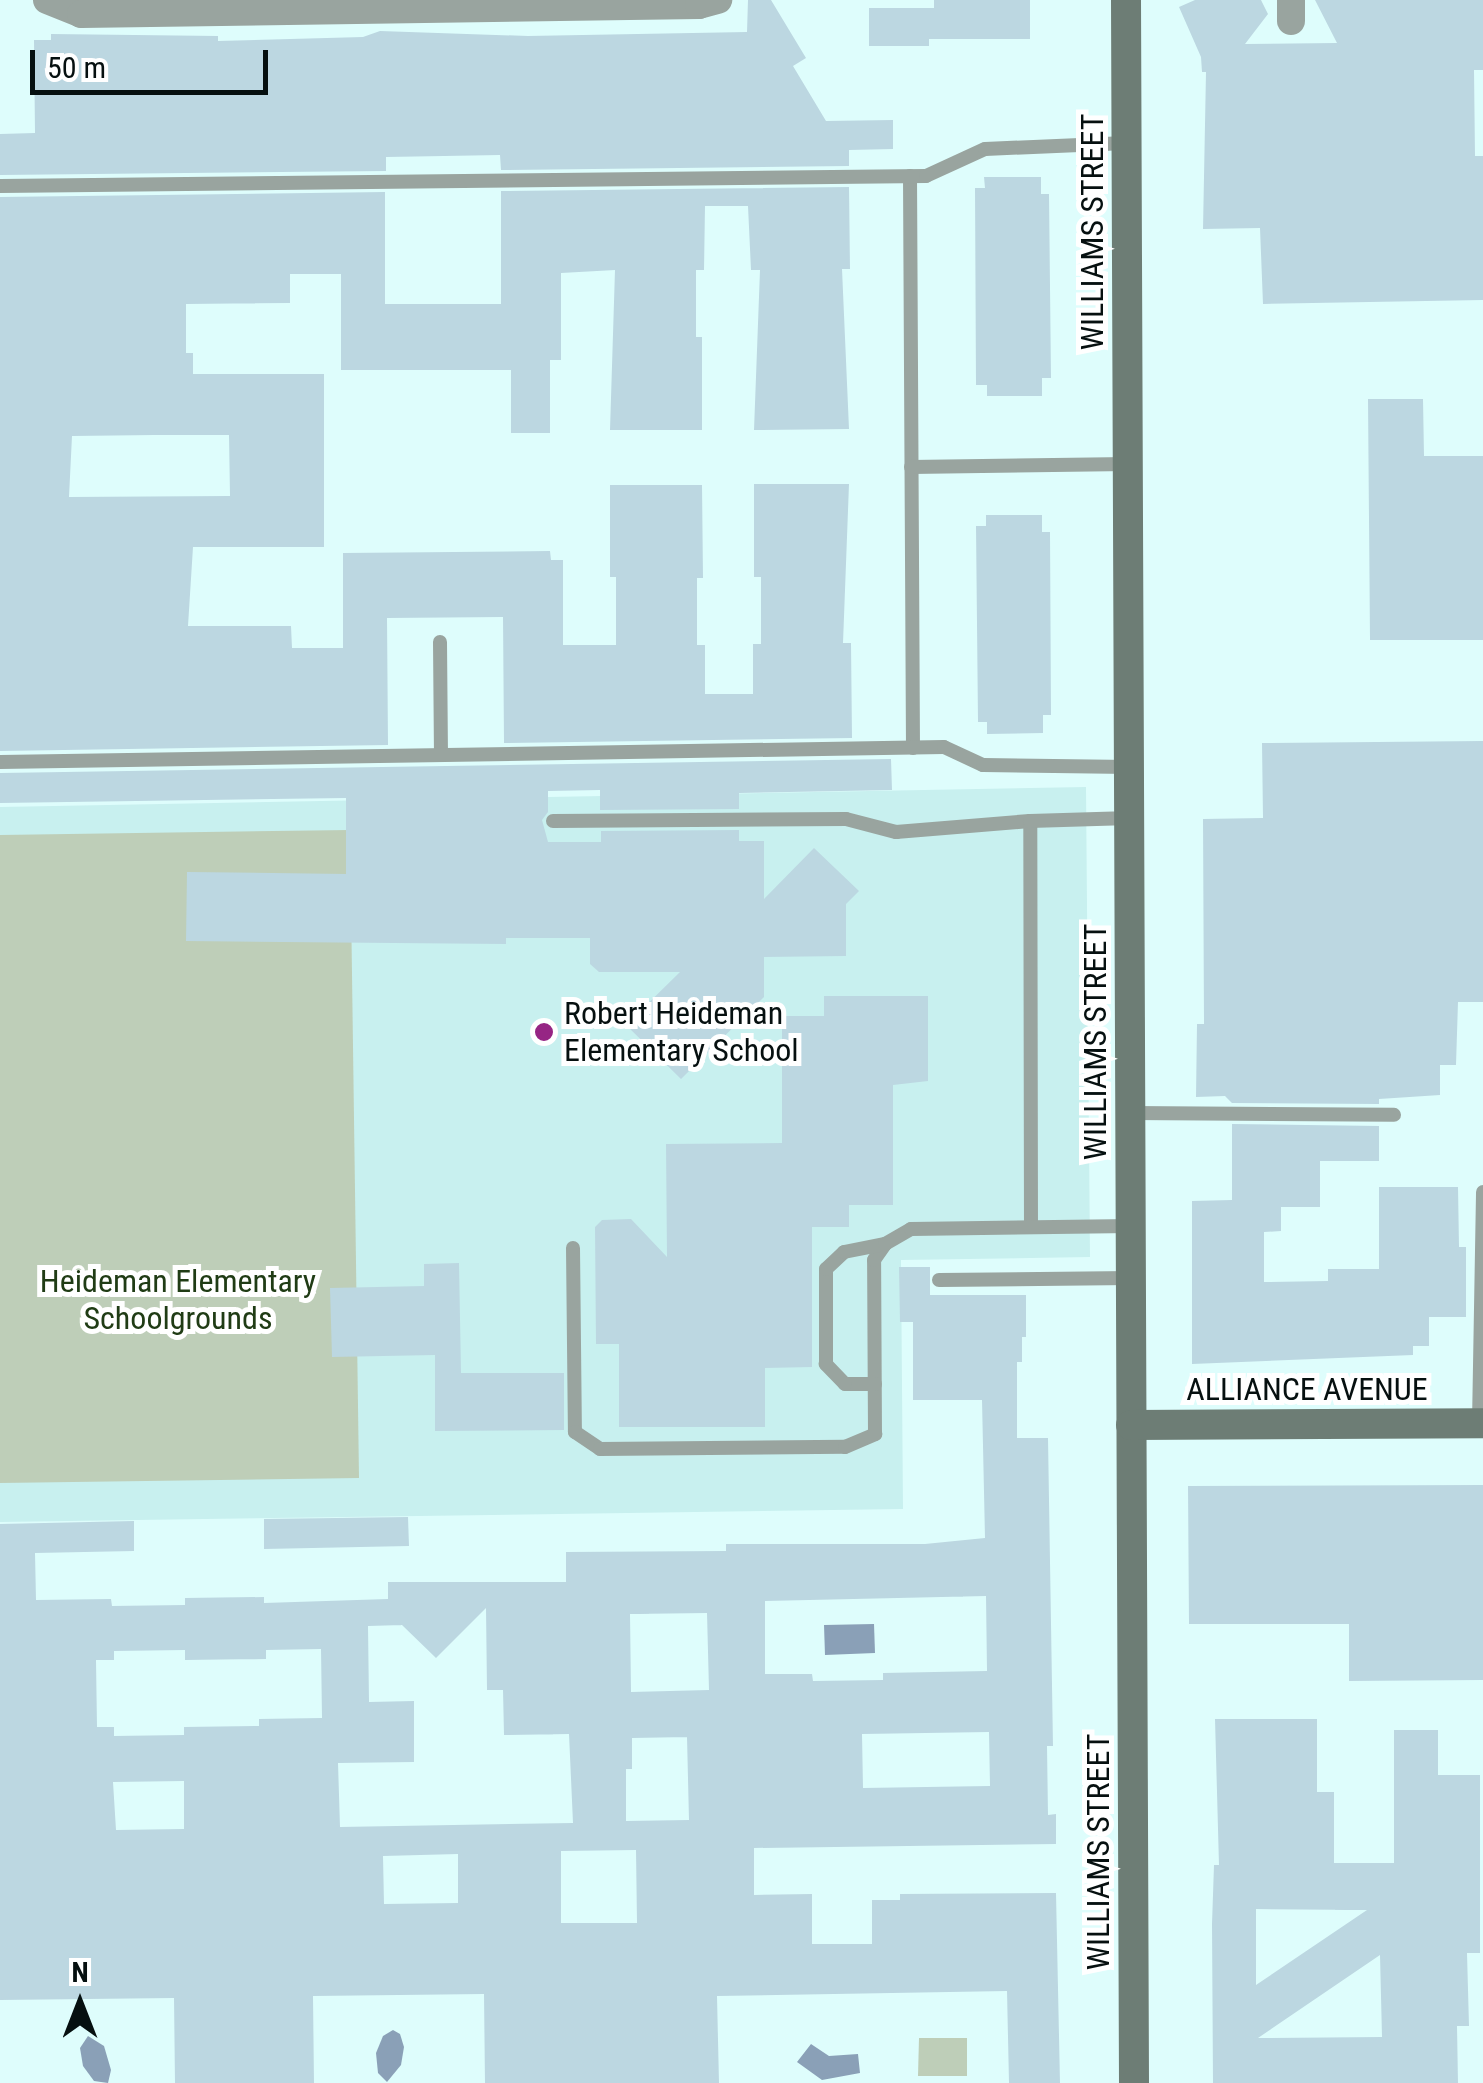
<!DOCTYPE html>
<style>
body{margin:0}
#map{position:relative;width:1483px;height:2083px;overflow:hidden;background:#defdfc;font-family:"Roboto Condensed",sans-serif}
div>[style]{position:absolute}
.built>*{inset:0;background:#c8f0ef}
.green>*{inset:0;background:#beceb8}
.water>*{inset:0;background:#8aa0b7}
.building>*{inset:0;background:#bcd7e1}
.lane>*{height:14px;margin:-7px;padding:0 7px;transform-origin:7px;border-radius:7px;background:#99a49f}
.street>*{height:28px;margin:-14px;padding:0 14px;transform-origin:14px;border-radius:14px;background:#99a49f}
.secondary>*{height:30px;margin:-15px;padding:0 15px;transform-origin:15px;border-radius:15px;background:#6d7d75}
.dots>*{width:28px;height:28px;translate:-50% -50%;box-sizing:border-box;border:5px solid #fff;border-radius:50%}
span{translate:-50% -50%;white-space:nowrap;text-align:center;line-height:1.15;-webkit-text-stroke:10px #fff;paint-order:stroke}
.street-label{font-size:32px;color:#061010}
.poi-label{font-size:32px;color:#061010}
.left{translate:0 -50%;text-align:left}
.park-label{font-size:32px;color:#203c15}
.north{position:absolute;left:30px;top:1953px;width:100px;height:100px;-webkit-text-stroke:8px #fff;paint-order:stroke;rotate:0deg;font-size:28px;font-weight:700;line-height:40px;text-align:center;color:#061010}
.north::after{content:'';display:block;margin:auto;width:35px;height:45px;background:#061010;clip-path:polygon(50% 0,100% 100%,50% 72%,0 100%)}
.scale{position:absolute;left:30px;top:50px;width:238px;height:45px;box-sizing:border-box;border:5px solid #061010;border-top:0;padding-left:12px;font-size:30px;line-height:35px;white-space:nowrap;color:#061010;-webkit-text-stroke:8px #fff;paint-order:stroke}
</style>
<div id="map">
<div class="built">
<i style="clip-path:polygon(1086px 787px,1090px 1257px,901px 1260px,903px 1509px,0 1522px,0 807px)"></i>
</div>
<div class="green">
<i style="clip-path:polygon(350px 830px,359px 1478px,0 1483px,0 835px)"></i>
<i style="clip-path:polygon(919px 2038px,967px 2038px,967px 2076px,918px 2076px)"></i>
</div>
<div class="water">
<i style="clip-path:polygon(874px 1624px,875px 1653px,825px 1655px,824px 1625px)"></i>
<i style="clip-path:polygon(393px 2030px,400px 2034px,404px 2047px,401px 2065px,387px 2082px,378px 2073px,376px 2053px,383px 2036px)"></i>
<i style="clip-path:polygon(88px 2036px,104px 2046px,111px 2070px,108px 2083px,94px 2081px,83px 2066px,80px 2048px)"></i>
<i style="clip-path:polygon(811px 2044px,829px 2056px,858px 2054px,860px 2073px,822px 2080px,797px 2062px)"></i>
</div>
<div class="building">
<i style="clip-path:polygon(748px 0,771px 0,806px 58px,793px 66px,826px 121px,893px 120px,893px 149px,849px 150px,849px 166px,501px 170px,500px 155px,444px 156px,386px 157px,386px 171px,0 175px,0 134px,35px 133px,34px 40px,51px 40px,51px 34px,218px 36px,218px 41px,363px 37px,380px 31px,528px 36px,747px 32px)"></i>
<i style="clip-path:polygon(934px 0,1030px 0,1030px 39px,929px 39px,929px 46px,869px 46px,869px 8px,934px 8px)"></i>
<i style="clip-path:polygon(1195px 0,1261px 0,1268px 14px,1245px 44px,1337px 43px,1315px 0,1483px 0,1483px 70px,1474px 70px,1475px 156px,1483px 156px,1483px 300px,1263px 304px,1260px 228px,1203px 229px,1206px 72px,1202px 72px,1201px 57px,1179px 7px)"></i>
<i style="clip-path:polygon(984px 177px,1041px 177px,1041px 194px,1049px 194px,1051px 378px,1042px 378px,1042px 396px,987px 396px,987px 385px,976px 385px,975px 188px,985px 188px)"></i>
<i style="clip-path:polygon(evenodd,849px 187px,850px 269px,842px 269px,849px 429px,754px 430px,760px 270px,751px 270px,748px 206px,705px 206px,704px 270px,696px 270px,696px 337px,702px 337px,702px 430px,610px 430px,615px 270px,561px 273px,561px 360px,550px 360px,550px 433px,511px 433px,511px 370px,341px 370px,341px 274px,290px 274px,290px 303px,186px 304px,186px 353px,193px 353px,193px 374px,324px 374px,324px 547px,193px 547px,188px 626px,291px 626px,292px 648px,343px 648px,343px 553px,550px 551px,551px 560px,563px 560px,563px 645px,616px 645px,616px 577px,610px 577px,610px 485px,702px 485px,703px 578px,697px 578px,697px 645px,705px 645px,705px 694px,753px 694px,753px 644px,761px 644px,761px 577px,754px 577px,754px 484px,849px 484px,843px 643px,851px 643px,852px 738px,504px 743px,503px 617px,387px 618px,388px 745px,0 751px,0 197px,385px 192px,385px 304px,501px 304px,501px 191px,849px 187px,155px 435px,229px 435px,230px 496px,69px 497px,72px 436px,155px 435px)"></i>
<i style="clip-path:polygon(1368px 399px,1423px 399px,1424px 456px,1483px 456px,1483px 640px,1370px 640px)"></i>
<i style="clip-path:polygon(986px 515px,1042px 515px,1042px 532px,1050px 532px,1051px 715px,1043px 715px,1043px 733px,987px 734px,987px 722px,978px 722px,976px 526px,986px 526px)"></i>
<i style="clip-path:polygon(1483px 741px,1483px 1002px,1458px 1002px,1456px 1065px,1440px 1065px,1440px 1095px,1379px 1099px,1379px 1104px,1232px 1103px,1225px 1096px,1196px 1097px,1197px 1024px,1204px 1024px,1203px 819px,1263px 818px,1262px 743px)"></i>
<i style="clip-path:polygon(891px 759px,892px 790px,739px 793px,739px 809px,600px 810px,600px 790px,548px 791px,548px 812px,542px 820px,548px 842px,601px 842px,601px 831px,739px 830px,739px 841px,764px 841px,764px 899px,814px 848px,859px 891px,846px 904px,846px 956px,764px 957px,764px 997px,681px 1079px,626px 1025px,680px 972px,599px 972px,590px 964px,590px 938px,506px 938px,506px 944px,186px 941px,187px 872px,346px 874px,346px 798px,0 803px,0 773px)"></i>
<i style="clip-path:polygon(824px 996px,928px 996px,928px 1081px,893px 1085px,893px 1205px,849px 1205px,849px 1227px,812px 1227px,812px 1367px,765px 1368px,765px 1427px,619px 1427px,619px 1344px,596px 1344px,595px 1227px,602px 1220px,631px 1219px,667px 1257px,666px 1144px,782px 1143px,782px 1016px,824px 1016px)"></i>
<i style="clip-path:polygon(1232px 1124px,1379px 1126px,1379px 1161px,1320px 1161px,1320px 1207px,1281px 1207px,1281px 1231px,1264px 1232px,1264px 1282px,1328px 1281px,1328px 1269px,1379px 1269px,1379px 1187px,1458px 1187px,1459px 1247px,1466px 1247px,1466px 1317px,1429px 1317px,1429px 1346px,1413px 1346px,1413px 1355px,1192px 1364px,1192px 1201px,1232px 1200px)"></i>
<i style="clip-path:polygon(459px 1263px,461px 1373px,564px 1373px,564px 1430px,435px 1431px,435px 1355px,332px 1357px,330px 1288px,424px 1286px,424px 1264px)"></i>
<i style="clip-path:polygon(evenodd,899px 1267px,930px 1267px,930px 1295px,1026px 1295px,1026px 1337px,1022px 1337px,1022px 1362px,1017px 1362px,1017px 1438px,1048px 1438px,1053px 1746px,1047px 1746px,1048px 1815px,1056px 1814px,1056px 1844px,754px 1848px,754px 1895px,812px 1894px,812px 1944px,872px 1944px,872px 1900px,900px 1900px,900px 1894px,1056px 1893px,1060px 2083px,1009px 2083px,1007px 1991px,717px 1996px,719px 2083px,485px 2083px,484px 1994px,313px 1996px,314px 2083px,175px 2083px,174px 1998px,0 2000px,0 1524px,134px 1521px,134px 1551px,35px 1553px,36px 1600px,111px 1599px,112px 1606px,185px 1605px,185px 1598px,264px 1597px,264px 1603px,388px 1599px,388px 1582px,566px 1582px,566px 1552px,726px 1551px,726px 1544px,925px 1544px,985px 1538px,982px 1400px,913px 1400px,913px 1322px,900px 1322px,899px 1267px,986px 1596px,987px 1671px,883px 1673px,883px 1680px,813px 1681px,812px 1674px,765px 1674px,765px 1601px,986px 1596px,899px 1267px,486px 1608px,487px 1690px,503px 1690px,504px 1735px,569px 1734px,573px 1823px,340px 1827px,338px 1763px,414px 1762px,414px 1701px,369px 1702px,368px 1626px,402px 1625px,436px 1658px,486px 1608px,899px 1267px,707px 1613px,709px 1690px,631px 1692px,630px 1614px,707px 1613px,899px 1267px,321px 1649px,322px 1718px,259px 1719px,259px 1726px,184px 1727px,184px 1735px,114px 1736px,114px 1727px,97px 1727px,96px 1660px,114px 1660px,114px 1651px,185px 1650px,185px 1660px,266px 1659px,266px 1650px,321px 1649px,899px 1267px,989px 1732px,990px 1786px,863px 1788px,862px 1734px,989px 1732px,899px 1267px,687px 1737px,689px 1820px,626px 1821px,626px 1769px,632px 1769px,632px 1738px,687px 1737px,899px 1267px,184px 1781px,184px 1829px,116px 1830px,113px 1782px,184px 1781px,899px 1267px,636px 1850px,637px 1923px,561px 1923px,561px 1851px,636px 1850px,899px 1267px,458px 1854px,458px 1903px,384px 1904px,383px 1856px,458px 1854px)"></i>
<i style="clip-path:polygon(1483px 1485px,1483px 1680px,1349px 1681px,1349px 1624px,1189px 1624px,1188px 1486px)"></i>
<i style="clip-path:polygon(408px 1517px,409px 1546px,264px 1549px,264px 1519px)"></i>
<i style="clip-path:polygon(evenodd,1215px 1719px,1317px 1719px,1317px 1792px,1334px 1792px,1334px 1863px,1394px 1863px,1394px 1730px,1438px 1730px,1438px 1775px,1480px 1775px,1480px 1953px,1467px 1953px,1469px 2026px,1457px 2026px,1458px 2083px,1213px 2083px,1212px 1924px,1214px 1865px,1219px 1865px,1215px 1719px,1256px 1909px,1367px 1910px,1256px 1985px,1256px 1909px,1215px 1719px,1380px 1955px,1382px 2037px,1258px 2038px,1380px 1955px)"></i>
</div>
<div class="lane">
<i style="left:910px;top:176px;width:572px;rotate:89.7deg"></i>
<i style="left:0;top:186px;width:926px;rotate:-0.62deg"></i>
<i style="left:926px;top:176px;width:65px;rotate:-24.6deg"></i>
<i style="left:985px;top:149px;width:141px;rotate:-2.4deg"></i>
<i style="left:911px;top:467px;width:217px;rotate:-0.8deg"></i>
<i style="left:440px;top:642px;width:113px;rotate:89.5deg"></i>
<i style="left:0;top:762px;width:944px;rotate:-0.91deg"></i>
<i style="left:944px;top:747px;width:43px;rotate:24.8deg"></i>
<i style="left:983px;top:765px;width:146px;rotate:0.8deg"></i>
<i style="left:553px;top:821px;width:293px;rotate:-0.4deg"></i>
<i style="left:846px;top:819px;width:52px;rotate:14.6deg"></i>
<i style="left:896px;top:832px;width:134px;rotate:-4.7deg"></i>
<i style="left:1131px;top:1113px;width:263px;rotate:0.4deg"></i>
<i style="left:1031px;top:1227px;width:406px;rotate:-90.1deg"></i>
<i style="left:1030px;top:821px;width:100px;rotate:-1.7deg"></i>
<i style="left:573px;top:1248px;width:184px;rotate:89.4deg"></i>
<i style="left:575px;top:1432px;width:30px;rotate:34deg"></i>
<i style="left:600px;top:1449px;width:245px;rotate:-0.5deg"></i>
<i style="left:845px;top:1447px;width:33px;rotate:-23deg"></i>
<i style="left:875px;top:1434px;width:174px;rotate:-90.3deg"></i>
<i style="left:874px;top:1260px;width:19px;rotate:-55deg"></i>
<i style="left:939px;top:1280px;width:192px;rotate:-0.6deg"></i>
<i style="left:875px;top:1384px;width:30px;rotate:180deg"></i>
<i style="left:845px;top:1384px;width:28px;rotate:-134deg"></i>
<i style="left:826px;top:1364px;width:95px;rotate:-90deg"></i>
<i style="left:826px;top:1269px;width:25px;rotate:-43deg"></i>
<i style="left:844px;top:1252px;width:42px;rotate:-11deg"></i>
<i style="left:885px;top:1244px;width:30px;rotate:-30deg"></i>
<i style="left:911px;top:1229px;width:220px;rotate:-0.8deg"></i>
<i style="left:1479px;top:1423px;width:231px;rotate:-89deg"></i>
</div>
<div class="street">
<i style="left:47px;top:0;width:37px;rotate:22deg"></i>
<i style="left:81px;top:14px;width:618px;rotate:-0.83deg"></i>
<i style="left:699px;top:5px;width:20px;rotate:-15deg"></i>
<i style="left:1291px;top:0;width:21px;rotate:90deg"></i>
</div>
<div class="secondary">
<i style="left:1126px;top:0;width:2083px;rotate:89.78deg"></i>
<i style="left:1131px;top:1425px;width:352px;rotate:-0.3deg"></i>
</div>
<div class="dots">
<i style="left:544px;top:1032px;background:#962584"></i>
</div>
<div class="street-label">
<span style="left:1092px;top:232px;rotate:-90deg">WILLIAMS STREET</span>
<span style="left:1095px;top:1042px;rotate:-90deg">WILLIAMS STREET</span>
<span style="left:1307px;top:1389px">ALLIANCE AVENUE</span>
<span style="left:1098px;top:1852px;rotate:-90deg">WILLIAMS STREET</span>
</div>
<div class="poi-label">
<span class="left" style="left:564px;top:1032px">Robert Heideman<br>Elementary School</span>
</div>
<div class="park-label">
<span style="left:178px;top:1300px">Heideman Elementary<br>Schoolgrounds</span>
</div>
<div class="north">N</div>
<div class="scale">50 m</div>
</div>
